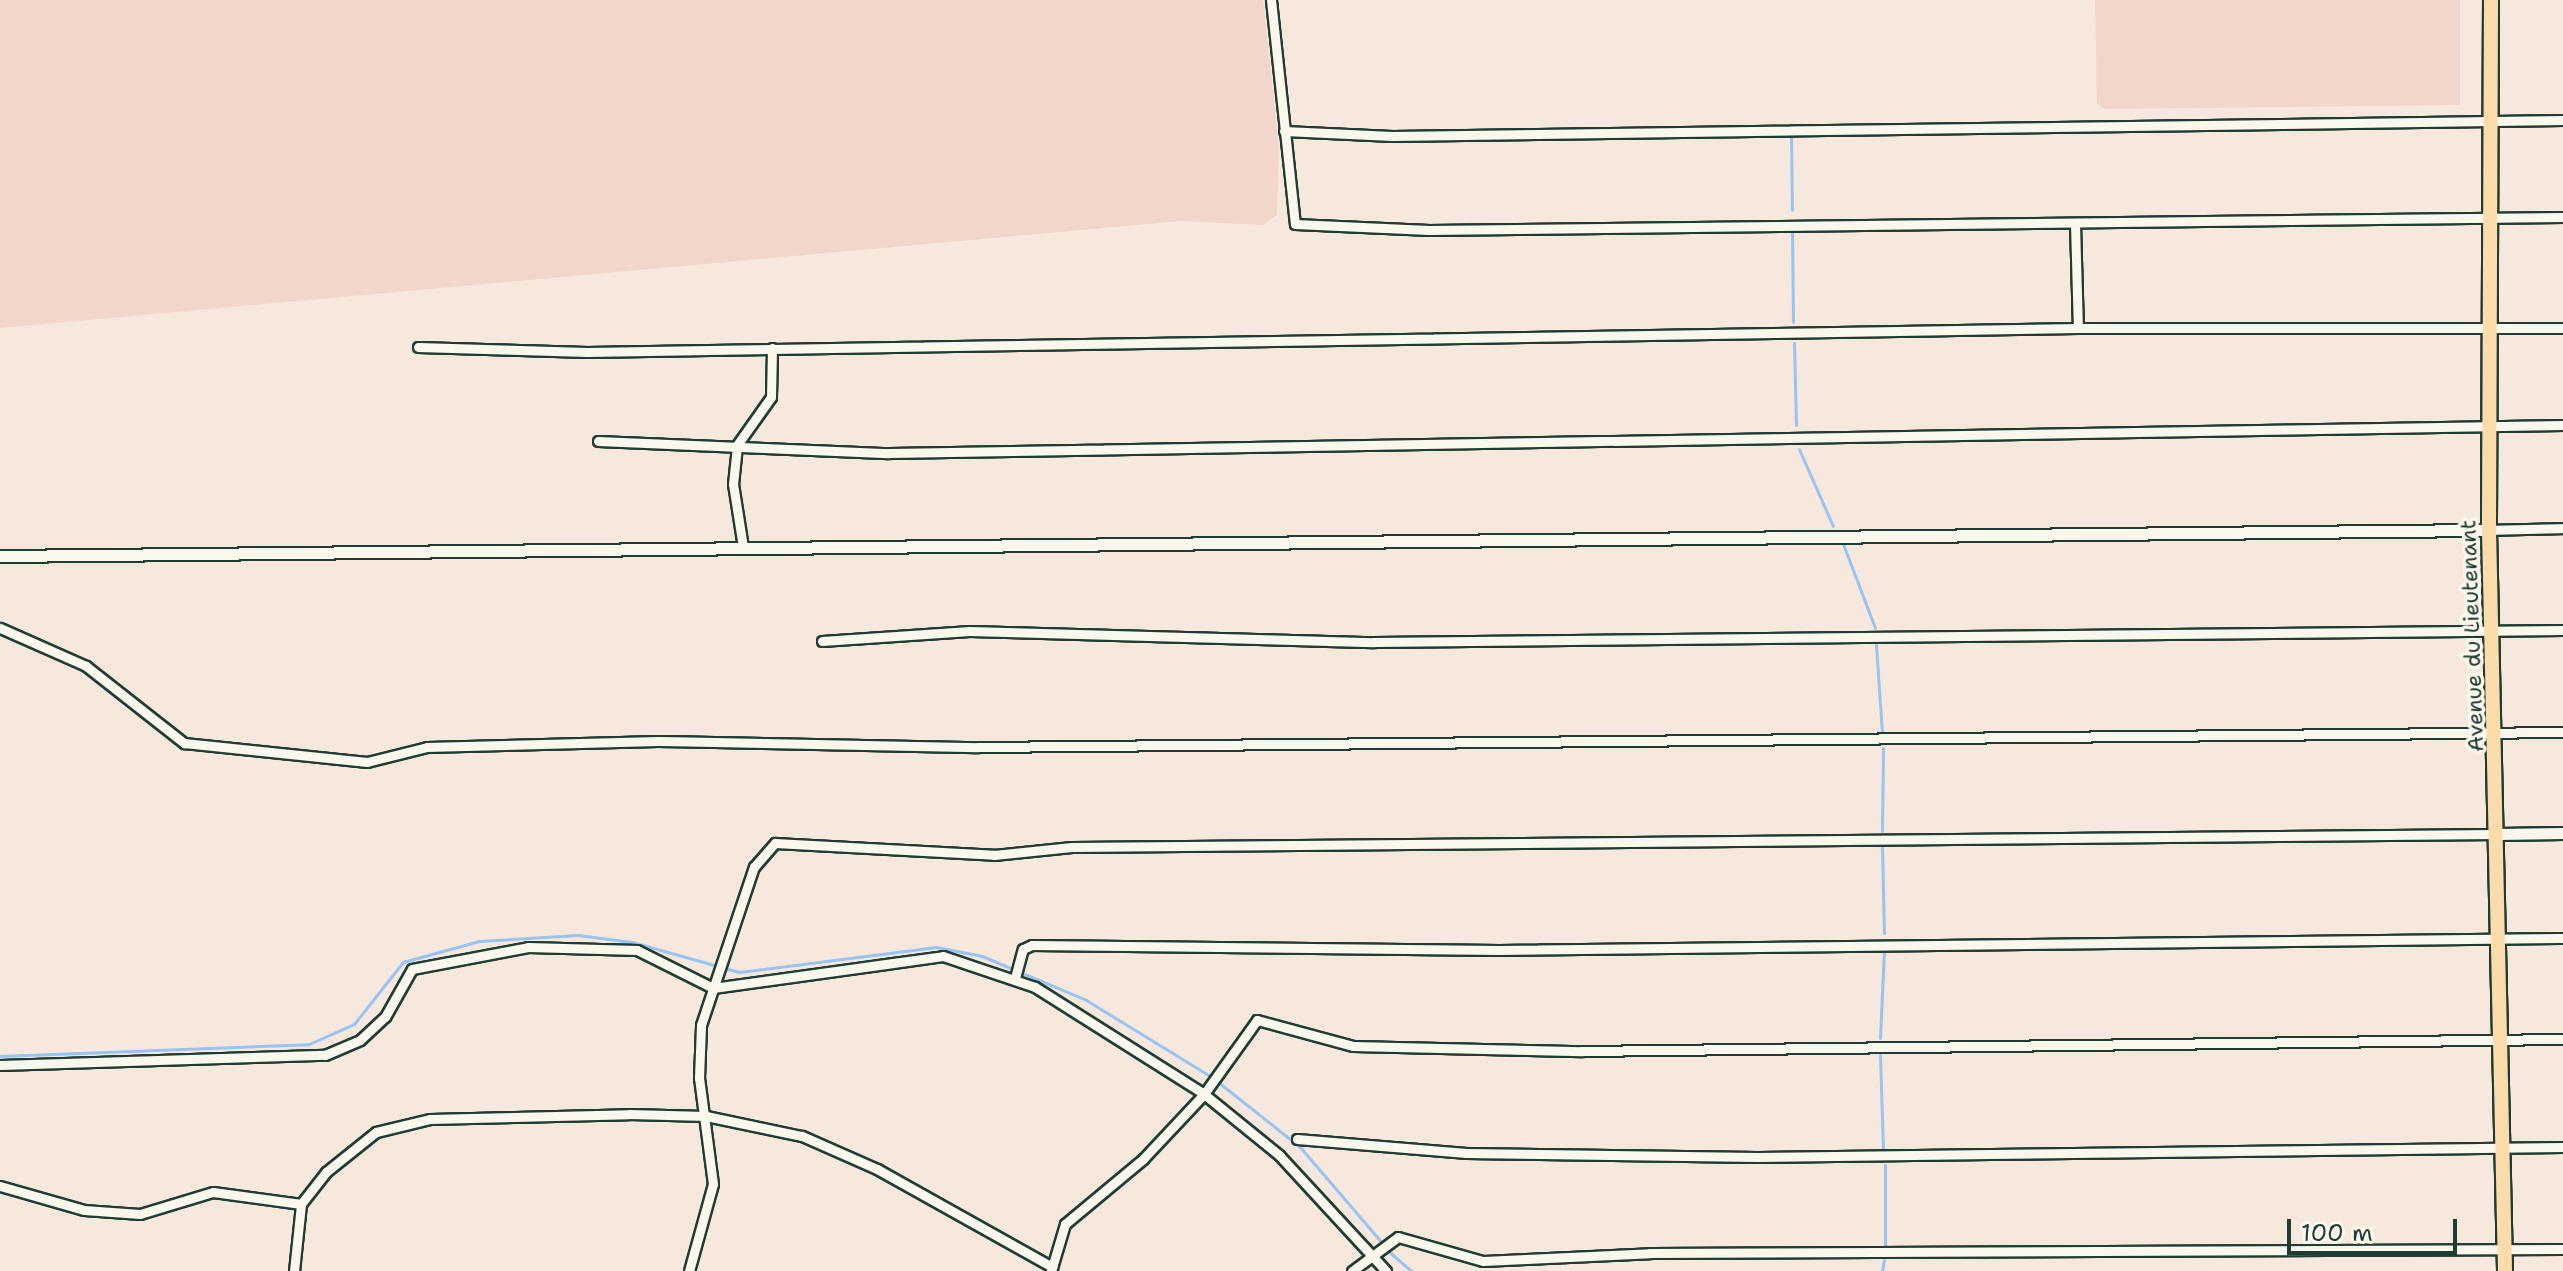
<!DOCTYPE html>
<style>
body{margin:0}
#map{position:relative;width:2563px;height:1271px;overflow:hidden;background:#f7e8dd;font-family:"Shantell Sans",sans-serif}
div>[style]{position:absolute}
.built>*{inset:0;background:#f2d6cb}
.stream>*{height:3px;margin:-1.5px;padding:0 1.5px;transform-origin:1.5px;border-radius:1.5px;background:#98c4f1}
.roads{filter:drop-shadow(2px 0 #1f3d34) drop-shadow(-2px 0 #1f3d34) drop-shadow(0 2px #1f3d34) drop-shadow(0 -2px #1f3d34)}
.minor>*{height:9px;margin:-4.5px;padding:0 4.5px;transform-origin:4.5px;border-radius:4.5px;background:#fbf7ec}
.tertiary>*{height:11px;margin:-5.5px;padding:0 5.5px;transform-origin:5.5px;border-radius:5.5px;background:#fbf7ec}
.primary>*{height:14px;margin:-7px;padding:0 7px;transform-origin:7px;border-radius:7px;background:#fddcac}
span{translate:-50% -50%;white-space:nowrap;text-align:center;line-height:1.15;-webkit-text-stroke:7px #fbf7ec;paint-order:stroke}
.street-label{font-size:22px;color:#1f3d34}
.scale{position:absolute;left:2287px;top:1219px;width:170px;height:36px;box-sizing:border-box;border:4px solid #1f3d34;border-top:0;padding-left:10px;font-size:24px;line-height:28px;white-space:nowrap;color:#1f3d34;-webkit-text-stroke:6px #fbf7ec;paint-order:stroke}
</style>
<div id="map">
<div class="built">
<i style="clip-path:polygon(0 0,1263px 0,1279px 147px,1277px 215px,1263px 225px,1181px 221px,0 328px)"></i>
<i style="clip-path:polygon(2095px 0,2460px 0,2460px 105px,2104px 109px,2097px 104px)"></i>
</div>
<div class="stream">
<i style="left:1791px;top:132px;width:78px;rotate:89.3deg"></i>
<i style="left:1792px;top:229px;width:93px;rotate:89.4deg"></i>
<i style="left:1794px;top:343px;width:82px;rotate:88.6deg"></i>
<i style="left:1799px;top:449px;width:84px;rotate:66.2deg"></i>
<i style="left:1843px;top:544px;width:90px;rotate:69.1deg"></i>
<i style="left:1876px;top:645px;width:87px;rotate:86.1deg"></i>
<i style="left:1882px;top:831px;width:83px;rotate:-89.3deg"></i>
<i style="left:1882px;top:846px;width:87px;rotate:88.7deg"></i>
<i style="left:1880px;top:1038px;width:88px;rotate:-87.4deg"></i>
<i style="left:1880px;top:1055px;width:93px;rotate:88.2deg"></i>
<i style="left:0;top:1056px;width:309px;rotate:-2.2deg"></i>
<i style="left:309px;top:1044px;width:49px;rotate:-24deg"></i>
<i style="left:354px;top:1024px;width:79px;rotate:-51.7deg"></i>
<i style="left:403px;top:962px;width:79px;rotate:-15.4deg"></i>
<i style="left:479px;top:941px;width:99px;rotate:-3.5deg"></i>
<i style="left:578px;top:935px;width:54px;rotate:7.4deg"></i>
<i style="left:632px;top:942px;width:111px;rotate:15.7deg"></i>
<i style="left:739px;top:972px;width:199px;rotate:-7.2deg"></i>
<i style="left:936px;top:947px;width:47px;rotate:11.1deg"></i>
<i style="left:982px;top:956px;width:113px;rotate:22.9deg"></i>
<i style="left:1086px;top:1000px;width:145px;rotate:31.5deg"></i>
<i style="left:1218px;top:1082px;width:105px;rotate:38.4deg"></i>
<i style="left:1300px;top:1147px;width:128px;rotate:49.4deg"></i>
<i style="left:1885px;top:1248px;width:83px;rotate:-90deg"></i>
<i style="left:1387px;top:1250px;width:32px;rotate:41deg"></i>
<i style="left:1882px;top:1271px;width:11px;rotate:-80deg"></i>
</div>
<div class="roads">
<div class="minor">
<i style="left:1271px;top:0;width:225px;rotate:83.9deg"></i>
<i style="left:1295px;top:224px;width:134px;rotate:2.6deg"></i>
<i style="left:1429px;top:230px;width:1134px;rotate:-0.66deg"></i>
<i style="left:1284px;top:131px;width:108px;rotate:2.7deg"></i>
<i style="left:1392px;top:136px;width:1171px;rotate:-0.78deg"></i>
<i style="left:2075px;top:223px;width:105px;rotate:88.4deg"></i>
<i style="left:418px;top:347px;width:169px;rotate:1.7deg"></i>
<i style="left:587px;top:352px;width:1491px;rotate:-0.92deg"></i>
<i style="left:2078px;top:328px;width:485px"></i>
<i style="left:598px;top:441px;width:291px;rotate:2.4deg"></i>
<i style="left:889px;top:453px;width:1674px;rotate:-0.96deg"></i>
<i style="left:2489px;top:530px;width:74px;rotate:-1.5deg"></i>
<i style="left:743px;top:547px;width:64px;rotate:-99deg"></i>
<i style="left:733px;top:484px;width:39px;rotate:-84deg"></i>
<i style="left:737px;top:445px;width:59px;rotate:-54.7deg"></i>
<i style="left:771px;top:397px;width:49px;rotate:-88.8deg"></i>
<i style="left:0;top:628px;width:94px;rotate:23.8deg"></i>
<i style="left:86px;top:666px;width:125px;rotate:38.2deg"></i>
<i style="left:184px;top:743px;width:184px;rotate:5.9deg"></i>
<i style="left:367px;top:762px;width:62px;rotate:-14deg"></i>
<i style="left:427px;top:747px;width:231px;rotate:-1.5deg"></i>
<i style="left:658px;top:741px;width:320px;rotate:1.1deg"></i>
<i style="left:978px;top:747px;width:1585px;rotate:-0.54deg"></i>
<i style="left:822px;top:641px;width:148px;rotate:-3.9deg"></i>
<i style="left:970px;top:631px;width:404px;rotate:1.6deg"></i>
<i style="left:1374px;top:642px;width:1189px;rotate:-0.58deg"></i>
<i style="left:1015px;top:978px;width:30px;rotate:-75deg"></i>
<i style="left:1023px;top:949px;width:10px;rotate:-24deg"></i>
<i style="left:1032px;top:945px;width:467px;rotate:0.6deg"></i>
<i style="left:1499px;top:950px;width:1064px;rotate:-0.65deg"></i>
<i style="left:0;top:1065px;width:325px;rotate:-1.8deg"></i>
<i style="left:325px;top:1055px;width:38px;rotate:-23deg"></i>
<i style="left:360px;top:1040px;width:34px;rotate:-43deg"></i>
<i style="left:385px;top:1017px;width:55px;rotate:-60.6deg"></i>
<i style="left:412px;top:969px;width:118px;rotate:-10.7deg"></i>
<i style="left:528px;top:947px;width:109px;rotate:1.6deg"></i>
<i style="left:637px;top:950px;width:85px;rotate:26.6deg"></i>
<i style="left:713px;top:988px;width:232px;rotate:-7.9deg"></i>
<i style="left:943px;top:956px;width:97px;rotate:18.6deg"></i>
<i style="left:1035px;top:987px;width:200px;rotate:32.3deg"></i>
<i style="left:1204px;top:1094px;width:97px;rotate:39.1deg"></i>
<i style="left:1279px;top:1155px;width:158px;rotate:47.3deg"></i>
<i style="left:1297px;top:1139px;width:170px;rotate:4.7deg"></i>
<i style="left:1466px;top:1153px;width:291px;rotate:0.8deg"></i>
<i style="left:1757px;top:1157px;width:806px;rotate:-0.71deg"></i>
<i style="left:0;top:1186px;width:87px;rotate:15.9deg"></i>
<i style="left:84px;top:1210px;width:56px;rotate:4.1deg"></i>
<i style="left:140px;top:1214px;width:76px;rotate:-16.8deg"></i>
<i style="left:213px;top:1192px;width:89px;rotate:7.8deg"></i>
<i style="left:294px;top:1271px;width:67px;rotate:-84deg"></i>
<i style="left:301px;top:1204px;width:41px;rotate:-52deg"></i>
<i style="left:326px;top:1172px;width:64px;rotate:-38.7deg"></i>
<i style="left:376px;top:1132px;width:56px;rotate:-13.5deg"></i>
<i style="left:430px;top:1119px;width:199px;rotate:-1.4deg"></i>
<i style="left:629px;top:1114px;width:77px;rotate:1.5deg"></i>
<i style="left:706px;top:1116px;width:98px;rotate:11.8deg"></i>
<i style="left:802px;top:1136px;width:82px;rotate:23.7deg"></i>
<i style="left:877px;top:1169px;width:201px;rotate:29.2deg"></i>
<i style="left:689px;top:1271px;width:90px;rotate:-74.6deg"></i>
<i style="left:713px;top:1184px;width:107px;rotate:-97.5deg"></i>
<i style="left:699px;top:1078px;width:53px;rotate:-87.8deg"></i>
<i style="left:701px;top:1025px;width:167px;rotate:-71.5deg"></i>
<i style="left:754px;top:867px;width:32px;rotate:-49deg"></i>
<i style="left:775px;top:843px;width:219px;rotate:3.1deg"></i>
<i style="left:994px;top:855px;width:78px;rotate:-5.9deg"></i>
<i style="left:1072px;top:847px;width:1426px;rotate:-0.52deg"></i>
<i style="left:1051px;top:1271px;width:49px;rotate:-73.4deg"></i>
<i style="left:1065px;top:1224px;width:102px;rotate:-39.8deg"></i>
<i style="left:1143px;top:1159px;width:89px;rotate:-46.8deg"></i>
<i style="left:1204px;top:1094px;width:91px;rotate:-54.4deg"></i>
<i style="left:1257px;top:1020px;width:99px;rotate:15.2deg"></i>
<i style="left:1353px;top:1046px;width:229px;rotate:1.3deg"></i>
<i style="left:1582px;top:1051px;width:981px;rotate:-0.7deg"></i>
<i style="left:1352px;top:1271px;width:57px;rotate:-36.5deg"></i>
<i style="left:1398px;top:1237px;width:88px;rotate:15.8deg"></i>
<i style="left:1483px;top:1261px;width:167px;rotate:-2.7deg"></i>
<i style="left:1650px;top:1253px;width:913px;rotate:-0.25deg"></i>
</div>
<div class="tertiary">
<i style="left:0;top:556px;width:2489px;rotate:-0.6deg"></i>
<i style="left:2498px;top:834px;width:65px;rotate:-0.9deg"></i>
</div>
<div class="primary">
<i style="left:2491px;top:0;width:530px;rotate:90.22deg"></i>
<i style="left:2489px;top:530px;width:741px;rotate:88.76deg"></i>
</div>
</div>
<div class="street-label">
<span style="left:2472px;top:636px;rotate:-92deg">Avenue du Lieutenant</span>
</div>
<div class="scale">100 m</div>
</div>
